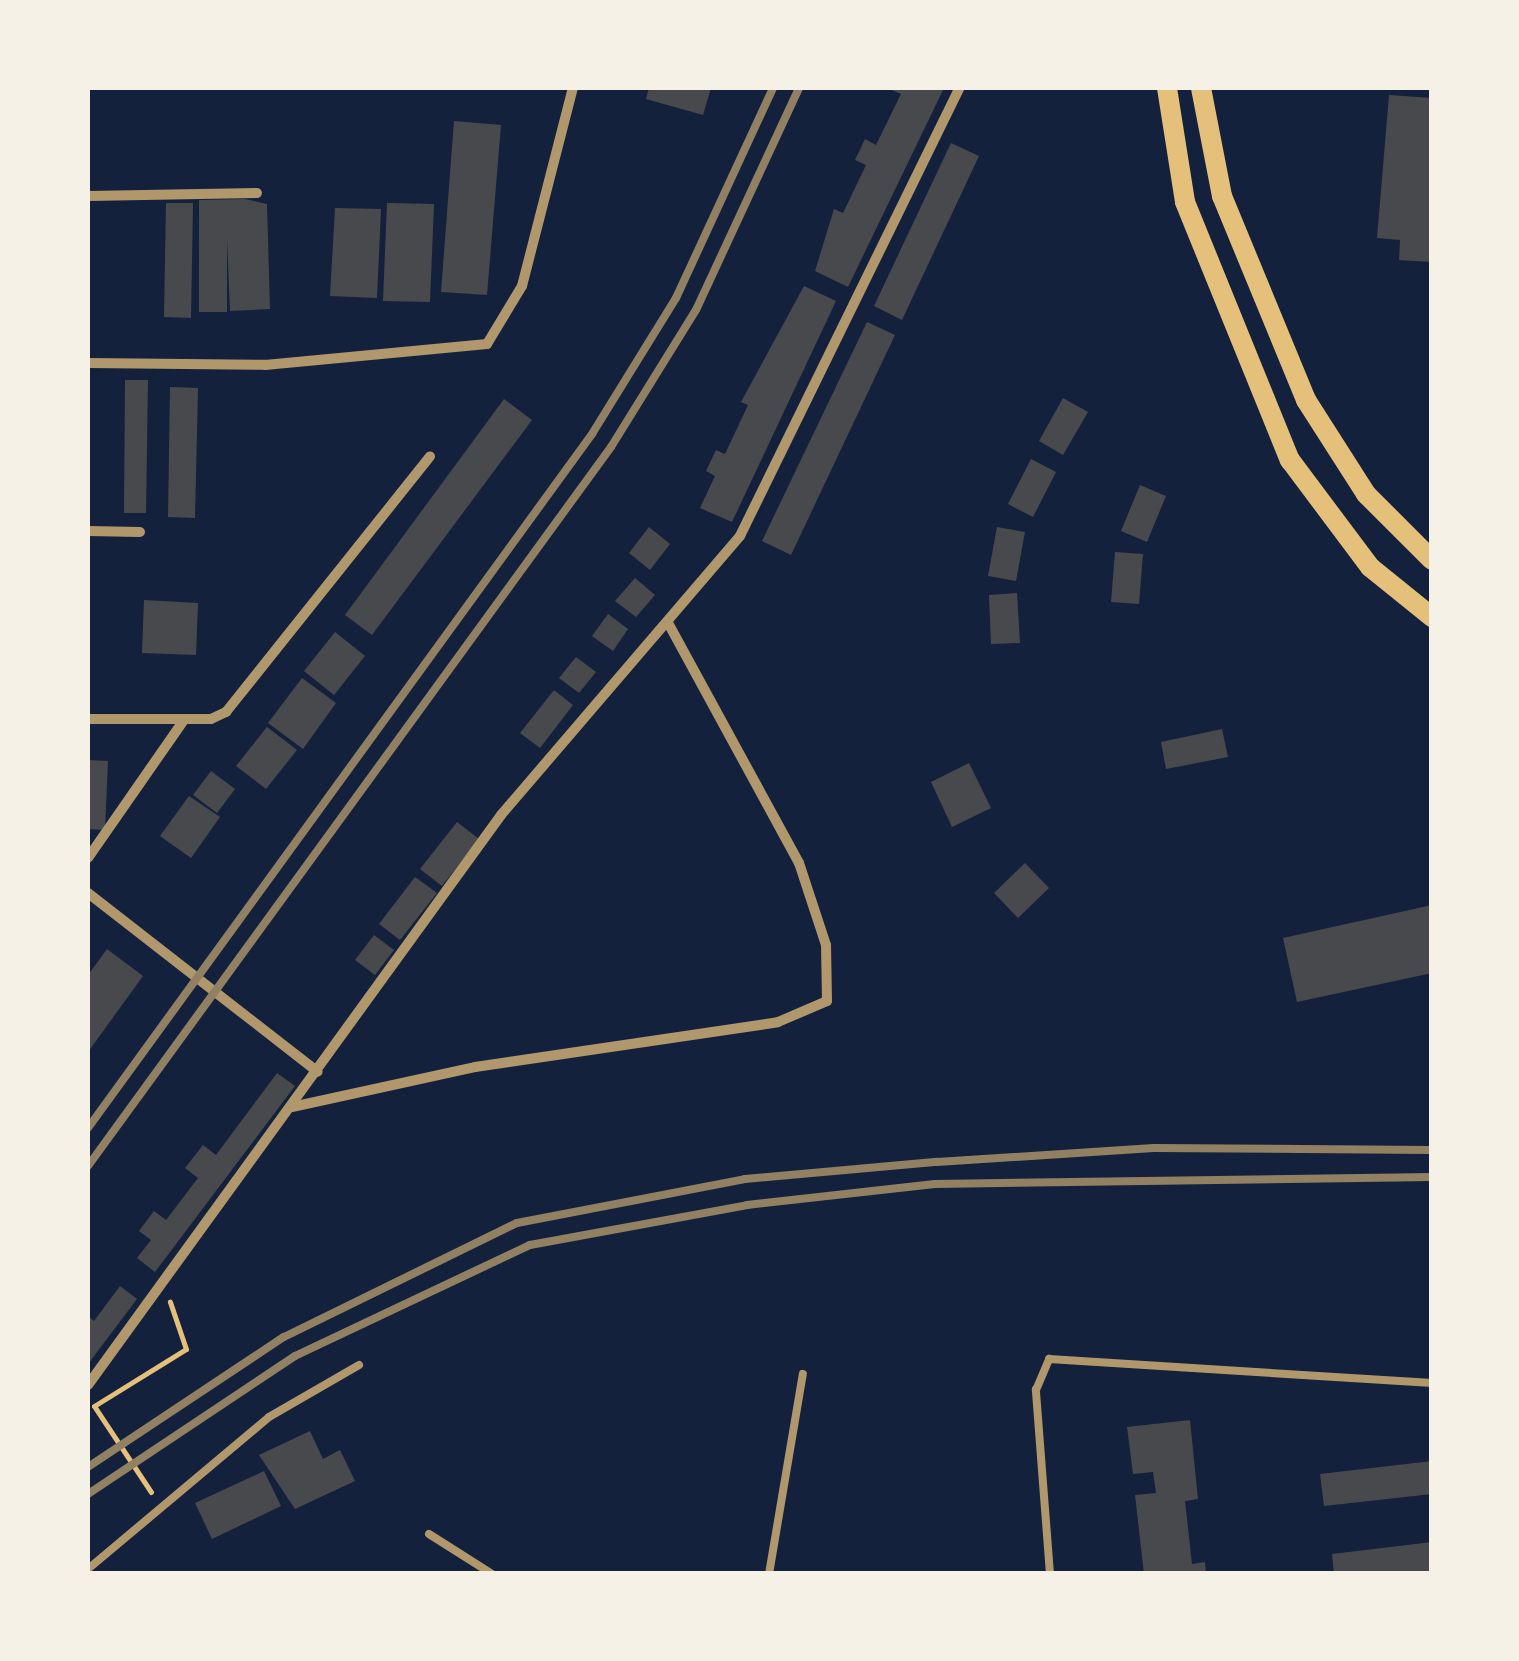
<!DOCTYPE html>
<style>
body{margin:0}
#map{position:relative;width:1519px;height:1661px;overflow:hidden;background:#14213d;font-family:Mulish,sans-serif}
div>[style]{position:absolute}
.building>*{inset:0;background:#48494c}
.path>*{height:5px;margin:-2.5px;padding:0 2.5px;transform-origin:2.5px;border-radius:2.5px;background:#e5c07b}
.service>*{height:8px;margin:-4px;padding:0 4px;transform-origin:4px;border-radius:4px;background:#b1986c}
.minor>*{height:10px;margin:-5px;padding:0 5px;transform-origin:5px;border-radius:5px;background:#b1986c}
.secondary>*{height:20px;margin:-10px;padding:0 10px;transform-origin:10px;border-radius:10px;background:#e5c07b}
.rail>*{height:8px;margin:-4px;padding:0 4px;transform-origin:4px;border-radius:4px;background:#918062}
span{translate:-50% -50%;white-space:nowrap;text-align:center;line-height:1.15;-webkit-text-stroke:8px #f6f1e7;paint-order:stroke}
.frame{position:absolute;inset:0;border:90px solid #f6f1e7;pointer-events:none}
</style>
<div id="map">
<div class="building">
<i style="clip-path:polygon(649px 88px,711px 88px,703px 115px,646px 99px)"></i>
<i style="clip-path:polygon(887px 88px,944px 88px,848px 287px,815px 271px,834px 209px,843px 213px,866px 165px,855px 160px,865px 139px,876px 145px,901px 94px)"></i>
<i style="clip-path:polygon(1389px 95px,1432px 98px,1432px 262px,1399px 260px,1400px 240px,1377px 238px)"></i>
<i style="clip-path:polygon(454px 121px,501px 125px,487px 295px,441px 292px)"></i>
<i style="clip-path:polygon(951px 143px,979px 156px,902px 320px,874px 306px)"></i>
<i style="clip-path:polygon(245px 199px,267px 204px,270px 309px,230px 311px,227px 239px,227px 312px,199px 312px,199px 200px)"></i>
<i style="clip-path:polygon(166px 203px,193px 203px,191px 318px,164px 317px)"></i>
<i style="clip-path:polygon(387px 203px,434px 204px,430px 302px,383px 301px)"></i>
<i style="clip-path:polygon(335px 208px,381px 209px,377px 298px,330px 296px)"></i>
<i style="clip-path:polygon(804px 286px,836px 301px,732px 522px,700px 508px,715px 476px,706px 471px,716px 450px,725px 454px,748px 405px,741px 402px)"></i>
<i style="clip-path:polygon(867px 322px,895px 335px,791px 555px,762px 541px)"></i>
<i style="clip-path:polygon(125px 380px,148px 380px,146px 513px,124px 513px)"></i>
<i style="clip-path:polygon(170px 387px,198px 388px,195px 518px,168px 517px)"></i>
<i style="clip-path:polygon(1063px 398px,1088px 412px,1063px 455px,1039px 441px)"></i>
<i style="clip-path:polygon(504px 399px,532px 420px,372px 635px,345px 615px)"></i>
<i style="clip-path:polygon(1031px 459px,1056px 472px,1033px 517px,1008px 504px)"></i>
<i style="clip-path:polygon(1140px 485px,1166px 496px,1147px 542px,1121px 531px)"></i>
<i style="clip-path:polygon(649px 527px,670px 544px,650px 570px,629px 553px)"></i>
<i style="clip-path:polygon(997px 527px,1025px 532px,1016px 581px,988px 576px)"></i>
<i style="clip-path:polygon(1115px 552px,1143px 554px,1139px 604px,1111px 602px)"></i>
<i style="clip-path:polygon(635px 578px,655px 595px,636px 617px,615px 601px)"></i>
<i style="clip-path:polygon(1017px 593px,1020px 643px,991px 644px,989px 595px)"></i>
<i style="clip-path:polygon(144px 600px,198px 603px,196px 655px,142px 653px)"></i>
<i style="clip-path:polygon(608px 614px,628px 629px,613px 651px,592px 636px)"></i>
<i style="clip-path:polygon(335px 632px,365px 656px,334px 695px,304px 671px)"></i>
<i style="clip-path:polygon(576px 657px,596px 672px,579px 693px,559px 678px)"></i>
<i style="clip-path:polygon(302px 678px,336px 703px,303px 749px,268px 723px)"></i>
<i style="clip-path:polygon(554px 690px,573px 705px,540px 748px,520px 733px)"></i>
<i style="clip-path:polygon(267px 727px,297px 750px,266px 789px,236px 766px)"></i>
<i style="clip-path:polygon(1222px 729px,1228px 757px,1166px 769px,1161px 742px)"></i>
<i style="clip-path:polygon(88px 760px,108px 761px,105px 830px,88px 829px)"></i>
<i style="clip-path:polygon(969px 763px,991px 808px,952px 827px,931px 782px)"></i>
<i style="clip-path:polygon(211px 771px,235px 789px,217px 813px,193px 795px)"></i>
<i style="clip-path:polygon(189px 796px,220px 817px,191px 858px,160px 836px)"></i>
<i style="clip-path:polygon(457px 822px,479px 839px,442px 886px,420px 869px)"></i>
<i style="clip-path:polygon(1025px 863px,1049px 888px,1018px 918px,994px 893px)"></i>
<i style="clip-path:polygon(415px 877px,437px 893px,400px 940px,379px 924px)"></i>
<i style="clip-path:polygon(1432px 905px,1432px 973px,1297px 1002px,1283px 938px)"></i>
<i style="clip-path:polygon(374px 935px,394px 950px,375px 975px,355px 960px)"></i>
<i style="clip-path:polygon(107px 949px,143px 976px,88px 1052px,88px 975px)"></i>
<i style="clip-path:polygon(277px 1073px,295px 1086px,155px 1272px,137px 1258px,151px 1240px,139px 1231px,154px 1211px,166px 1220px,198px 1178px,185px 1168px,203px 1145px,216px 1155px)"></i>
<i style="clip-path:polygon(120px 1286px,137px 1299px,88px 1364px,88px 1316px,94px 1321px)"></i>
<i style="clip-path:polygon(1190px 1420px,1198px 1499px,1185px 1501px,1192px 1564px,1205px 1562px,1206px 1574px,1144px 1574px,1135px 1495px,1156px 1493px,1153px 1472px,1133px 1474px,1127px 1427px)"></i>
<i style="clip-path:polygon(310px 1431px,323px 1459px,340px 1450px,355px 1481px,295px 1509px,259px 1455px)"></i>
<i style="clip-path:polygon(1432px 1461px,1432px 1494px,1324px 1506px,1320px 1474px)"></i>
<i style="clip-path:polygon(264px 1471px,281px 1506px,212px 1539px,195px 1503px)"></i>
<i style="clip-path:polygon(1432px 1542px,1432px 1574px,1334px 1574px,1332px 1554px)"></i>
</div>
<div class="path">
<i style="left:151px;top:1492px;width:103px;rotate:-123.5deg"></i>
<i style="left:94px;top:1406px;width:108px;rotate:-31.8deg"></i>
<i style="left:186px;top:1349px;width:50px;rotate:-108.8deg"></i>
</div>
<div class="service">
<i style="left:429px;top:1534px;width:75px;rotate:32.4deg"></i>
<i style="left:88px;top:1569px;width:236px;rotate:-40deg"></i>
<i style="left:269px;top:1417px;width:104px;rotate:-30deg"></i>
<i style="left:769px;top:1574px;width:203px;rotate:-80.4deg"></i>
<i style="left:1050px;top:1574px;width:185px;rotate:-94.4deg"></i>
<i style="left:1036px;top:1390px;width:34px;rotate:-67deg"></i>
<i style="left:1049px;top:1359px;width:384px;rotate:3.6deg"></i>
</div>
<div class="minor">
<i style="left:88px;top:196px;width:169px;rotate:-1deg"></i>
<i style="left:88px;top:363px;width:177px;rotate:0.6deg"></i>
<i style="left:265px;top:365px;width:223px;rotate:-5.4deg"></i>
<i style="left:487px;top:344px;width:68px;rotate:-58.9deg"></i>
<i style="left:522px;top:286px;width:204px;rotate:-75.6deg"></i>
<i style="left:88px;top:531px;width:52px;rotate:1.1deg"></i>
<i style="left:88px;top:719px;width:123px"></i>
<i style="left:211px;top:719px;width:17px;rotate:-25deg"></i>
<i style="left:226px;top:712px;width:327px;rotate:-51.4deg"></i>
<i style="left:88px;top:858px;width:168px;rotate:-55.2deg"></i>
<i style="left:88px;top:893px;width:291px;rotate:37.9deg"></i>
<i style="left:292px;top:1107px;width:187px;rotate:-12.3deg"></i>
<i style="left:475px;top:1067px;width:306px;rotate:-8.4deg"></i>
<i style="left:778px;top:1022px;width:53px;rotate:-23.2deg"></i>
<i style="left:827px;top:1001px;width:56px;rotate:-91deg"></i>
<i style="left:826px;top:945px;width:86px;rotate:-108.2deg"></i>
<i style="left:799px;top:863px;width:273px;rotate:-118.6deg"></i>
<i style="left:88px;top:1385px;width:704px;rotate:-54.07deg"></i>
<i style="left:501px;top:815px;width:367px;rotate:-49.4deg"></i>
<i style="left:740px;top:536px;width:499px;rotate:-63.9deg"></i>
</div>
<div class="secondary">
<i style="left:1167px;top:88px;width:115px;rotate:81deg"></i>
<i style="left:1185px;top:202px;width:279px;rotate:67.9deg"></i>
<i style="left:1290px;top:460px;width:134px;rotate:53.2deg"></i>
<i style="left:1370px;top:567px;width:80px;rotate:38.9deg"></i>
<i style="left:1201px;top:88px;width:110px;rotate:79deg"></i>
<i style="left:1222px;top:196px;width:221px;rotate:67.6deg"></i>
<i style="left:1306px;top:400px;width:112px;rotate:57.4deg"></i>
<i style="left:1366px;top:494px;width:93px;rotate:45deg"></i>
</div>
<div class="rail">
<i style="left:88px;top:1128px;width:858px;rotate:-54.01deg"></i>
<i style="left:592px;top:434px;width:160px;rotate:-58.3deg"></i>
<i style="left:676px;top:298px;width:231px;rotate:-65.2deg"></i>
<i style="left:88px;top:1166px;width:889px;rotate:-53.97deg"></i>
<i style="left:611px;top:447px;width:161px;rotate:-58.2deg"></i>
<i style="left:696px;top:310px;width:245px;rotate:-65.1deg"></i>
<i style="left:88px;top:1467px;width:235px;rotate:-33.6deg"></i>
<i style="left:284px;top:1337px;width:259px;rotate:-26.1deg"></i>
<i style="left:517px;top:1223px;width:232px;rotate:-10.9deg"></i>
<i style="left:745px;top:1179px;width:193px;rotate:-5.1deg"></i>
<i style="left:937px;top:1162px;width:217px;rotate:-3.7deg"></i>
<i style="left:1154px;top:1148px;width:278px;rotate:0.4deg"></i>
<i style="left:88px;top:1494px;width:249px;rotate:-33.7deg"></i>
<i style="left:295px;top:1356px;width:260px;rotate:-25.3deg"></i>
<i style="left:530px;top:1245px;width:221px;rotate:-10.4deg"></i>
<i style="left:747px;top:1205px;width:189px;rotate:-6.4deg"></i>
<i style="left:935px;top:1184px;width:497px;rotate:-0.8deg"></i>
</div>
<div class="frame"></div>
</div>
